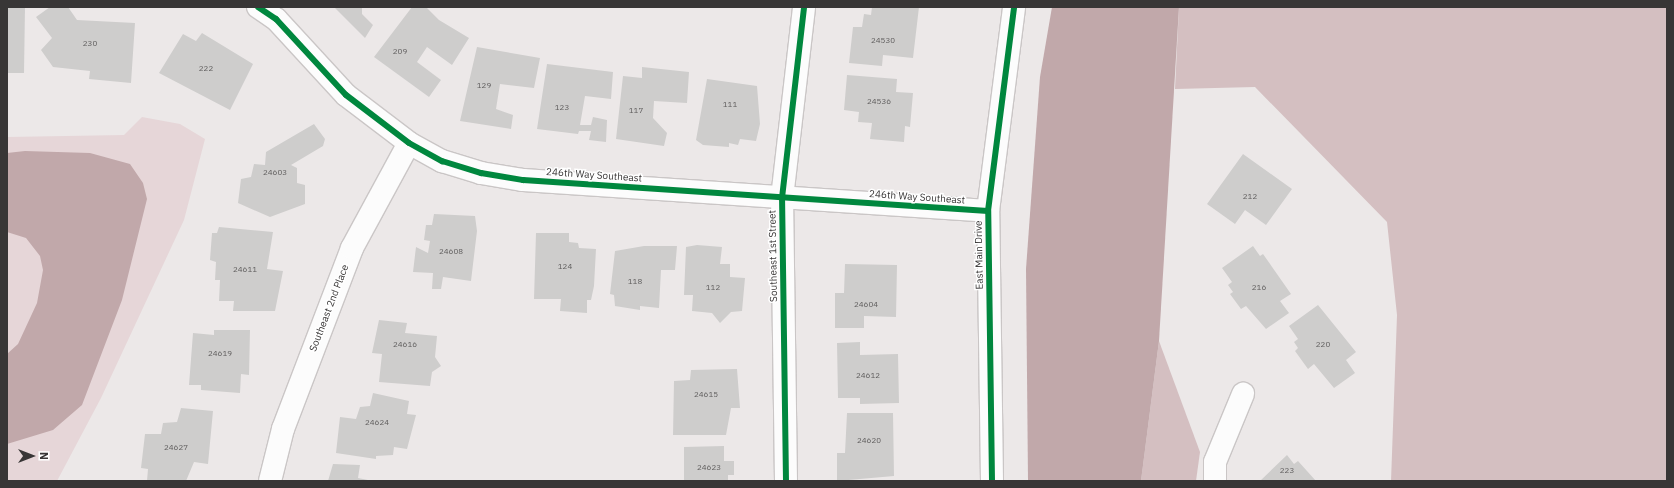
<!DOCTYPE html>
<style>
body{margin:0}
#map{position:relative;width:1674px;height:488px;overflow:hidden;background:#ece8e8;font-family:"IBM Plex Sans",sans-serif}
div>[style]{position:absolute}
.green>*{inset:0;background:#e6d6d8}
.forest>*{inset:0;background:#d4bfc1}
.water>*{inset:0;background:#c1a8aa}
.building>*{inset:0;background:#cecdcc}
.roads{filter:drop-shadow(1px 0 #cac6c6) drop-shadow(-1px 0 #cac6c6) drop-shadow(0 1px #cac6c6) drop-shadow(0 -1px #cac6c6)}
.minor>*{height:22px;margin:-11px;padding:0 11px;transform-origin:11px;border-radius:11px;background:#fcfcfc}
.cycleway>*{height:6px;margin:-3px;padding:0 3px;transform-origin:3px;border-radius:3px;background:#00873e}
span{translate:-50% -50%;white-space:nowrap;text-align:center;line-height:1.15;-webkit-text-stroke:3px #fff;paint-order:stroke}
.number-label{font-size:8px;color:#5e5c5c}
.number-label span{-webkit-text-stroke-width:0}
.street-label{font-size:10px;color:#383636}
.frame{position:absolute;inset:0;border:8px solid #383636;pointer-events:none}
.north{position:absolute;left:12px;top:436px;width:40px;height:40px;-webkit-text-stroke:3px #fff;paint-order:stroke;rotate:90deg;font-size:11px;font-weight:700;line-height:16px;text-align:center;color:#383636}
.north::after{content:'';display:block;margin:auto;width:14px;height:18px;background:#383636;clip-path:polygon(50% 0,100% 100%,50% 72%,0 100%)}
</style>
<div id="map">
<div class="green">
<i style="clip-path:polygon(142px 117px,180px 124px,205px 139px,184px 220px,101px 398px,57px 481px,7px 481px,7px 137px,124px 135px)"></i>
</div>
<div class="forest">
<i style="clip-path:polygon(1179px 7px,1667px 7px,1667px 481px,1391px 481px,1397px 315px,1387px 222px,1255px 87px,1175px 89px)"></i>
<i style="clip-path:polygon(1159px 341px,1200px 452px,1196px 481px,1141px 481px)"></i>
</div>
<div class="water">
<i style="clip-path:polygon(1052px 7px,1179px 7px,1159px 341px,1141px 481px,1028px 481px,1026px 269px,1040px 77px)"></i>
<i style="clip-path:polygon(25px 151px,90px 153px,130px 164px,143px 183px,147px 199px,122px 300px,82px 405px,53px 430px,7px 444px,7px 354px,18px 344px,37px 303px,43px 270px,40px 256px,26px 238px,7px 232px,7px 153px)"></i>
</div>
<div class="building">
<i style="clip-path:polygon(7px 7px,25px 7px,24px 73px,7px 73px)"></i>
<i style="clip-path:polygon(50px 7px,68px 7px,77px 20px,135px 23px,131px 83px,89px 79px,90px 71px,53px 67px,41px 50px,52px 38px,36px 17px)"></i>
<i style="clip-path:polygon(334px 7px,362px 7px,362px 14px,373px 25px,365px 38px)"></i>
<i style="clip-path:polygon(412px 7px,426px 7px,439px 20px,469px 38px,452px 65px,427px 47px,417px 62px,441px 80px,429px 97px,374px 57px)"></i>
<i style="clip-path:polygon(872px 7px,919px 7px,913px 58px,883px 55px,882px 66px,849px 63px,853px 27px,862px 27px,864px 14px,871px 15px)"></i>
<i style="clip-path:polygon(202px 33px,253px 64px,230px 110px,159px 73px,183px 34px,196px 41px)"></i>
<i style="clip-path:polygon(477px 47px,540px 58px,534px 88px,500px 84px,496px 109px,513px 115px,511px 129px,460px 121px)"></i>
<i style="clip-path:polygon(547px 64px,613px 72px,611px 99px,585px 96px,580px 125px,591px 125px,593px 117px,607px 120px,606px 142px,589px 140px,591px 131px,579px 131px,578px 134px,537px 129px)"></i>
<i style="clip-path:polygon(642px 67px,689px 72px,687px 103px,654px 101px,653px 118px,667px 133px,664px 146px,616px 139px,623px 76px,642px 78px)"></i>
<i style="clip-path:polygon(847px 75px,897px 79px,896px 92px,913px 93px,910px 127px,905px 126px,904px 142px,870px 139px,872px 123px,858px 122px,859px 112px,844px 110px)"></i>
<i style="clip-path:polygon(707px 79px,757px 86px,760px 124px,756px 141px,740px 139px,738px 145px,729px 143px,729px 147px,703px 145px,696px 140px)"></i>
<i style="clip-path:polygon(314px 124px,325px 139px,323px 146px,291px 165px,297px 168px,297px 183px,305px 185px,305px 204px,270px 217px,238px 203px,241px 179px,251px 177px,254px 164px,265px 165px,266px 152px)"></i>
<i style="clip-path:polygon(1243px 154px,1292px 189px,1266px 225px,1245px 210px,1235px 224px,1207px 204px)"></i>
<i style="clip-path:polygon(434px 214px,475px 216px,477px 231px,471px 281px,443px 277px,441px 289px,432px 289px,433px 273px,413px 272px,416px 247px,428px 253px,430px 241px,424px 240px,426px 225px,432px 225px)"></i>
<i style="clip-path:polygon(219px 227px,273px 232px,267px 269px,283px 271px,275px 311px,233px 311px,234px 301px,219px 301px,220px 280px,215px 280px,216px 262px,210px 260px,212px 233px,217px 233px)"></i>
<i style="clip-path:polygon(536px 233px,569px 233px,569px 242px,578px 243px,579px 248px,596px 249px,594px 286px,591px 300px,587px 300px,587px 313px,560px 311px,561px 299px,534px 299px)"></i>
<i style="clip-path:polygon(697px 245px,722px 247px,720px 264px,730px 264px,730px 277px,745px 278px,742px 311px,731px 312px,720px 323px,712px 313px,692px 311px,693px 295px,684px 295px,686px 247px)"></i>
<i style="clip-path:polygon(644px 246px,677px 246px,675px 270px,661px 270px,659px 308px,640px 306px,640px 310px,615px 306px,614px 295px,610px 294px,615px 251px)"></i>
<i style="clip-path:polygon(1253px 246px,1260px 256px,1263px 254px,1291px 294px,1280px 301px,1289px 313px,1266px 329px,1246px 306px,1241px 309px,1230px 294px,1233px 292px,1228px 285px,1232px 282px,1222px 268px)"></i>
<i style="clip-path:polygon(845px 264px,897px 265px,896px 317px,864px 316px,864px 328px,835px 328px,835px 293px,844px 293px)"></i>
<i style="clip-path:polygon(1318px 305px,1356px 352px,1346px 360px,1355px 373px,1334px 388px,1314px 364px,1308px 369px,1295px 351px,1298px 348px,1294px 342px,1298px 339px,1289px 326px)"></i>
<i style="clip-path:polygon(379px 320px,407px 323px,405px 333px,437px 336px,435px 357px,441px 366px,432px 372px,430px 386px,379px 382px,382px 354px,372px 353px)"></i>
<i style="clip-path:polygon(214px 330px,250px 330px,249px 375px,241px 374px,240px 393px,201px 390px,201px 385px,189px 385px,193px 333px,214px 335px)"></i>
<i style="clip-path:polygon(860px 342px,860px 355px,898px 354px,899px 403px,860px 404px,860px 398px,838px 398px,837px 343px)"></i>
<i style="clip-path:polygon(737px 369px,740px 408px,731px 408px,726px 435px,673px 435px,674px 381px,690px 380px,691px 370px)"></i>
<i style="clip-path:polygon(373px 393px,409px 401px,407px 414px,416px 415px,407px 449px,394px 447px,393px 455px,376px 456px,376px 459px,336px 453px,340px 417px,356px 419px,360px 407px,370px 406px)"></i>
<i style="clip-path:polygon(181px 408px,213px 411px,208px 464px,194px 462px,186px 481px,147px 481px,148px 469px,141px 468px,145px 434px,161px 434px,163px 423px,177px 422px)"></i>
<i style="clip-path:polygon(847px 413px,893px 413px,894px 476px,837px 481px,837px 453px,845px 453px)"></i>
<i style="clip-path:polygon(724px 446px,724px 461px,734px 461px,734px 475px,728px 475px,728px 481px,684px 481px,684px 447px)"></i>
<i style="clip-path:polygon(1287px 455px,1294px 464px,1298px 461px,1316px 481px,1260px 481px)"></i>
<i style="clip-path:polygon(333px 464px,360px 465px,358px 478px,373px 481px,328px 481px)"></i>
</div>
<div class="roads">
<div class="minor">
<i style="left:258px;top:7px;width:22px;rotate:34deg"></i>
<i style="left:276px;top:19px;width:103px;rotate:47.4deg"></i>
<i style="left:346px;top:95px;width:79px;rotate:37.3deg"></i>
<i style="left:409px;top:143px;width:38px;rotate:29deg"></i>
<i style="left:442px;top:161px;width:41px;rotate:17.1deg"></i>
<i style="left:481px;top:173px;width:43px;rotate:9.5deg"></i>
<i style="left:523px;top:180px;width:466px;rotate:3.8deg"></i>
<i style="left:270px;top:481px;width:54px;rotate:-76deg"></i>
<i style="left:283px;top:429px;width:194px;rotate:-69.1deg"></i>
<i style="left:352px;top:248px;width:119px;rotate:-61.5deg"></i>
<i style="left:786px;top:481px;width:283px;rotate:-90.8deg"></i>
<i style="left:782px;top:198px;width:192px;rotate:-83.4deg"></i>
<i style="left:992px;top:481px;width:270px;rotate:-90.8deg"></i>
<i style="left:988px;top:211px;width:206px;rotate:-82.7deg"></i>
<i style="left:1215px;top:481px;width:19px;rotate:-90deg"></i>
<i style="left:1215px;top:462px;width:74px;rotate:-67.6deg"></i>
</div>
</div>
<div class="cycleway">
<i style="left:258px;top:7px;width:22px;rotate:34deg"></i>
<i style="left:276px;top:19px;width:103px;rotate:47.4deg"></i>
<i style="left:346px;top:95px;width:79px;rotate:37.3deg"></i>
<i style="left:409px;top:143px;width:38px;rotate:29deg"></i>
<i style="left:442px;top:161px;width:41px;rotate:17.1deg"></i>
<i style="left:481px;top:173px;width:43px;rotate:9.5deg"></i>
<i style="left:523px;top:180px;width:466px;rotate:3.8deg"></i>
<i style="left:786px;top:481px;width:283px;rotate:-90.8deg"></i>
<i style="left:782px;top:198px;width:192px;rotate:-83.4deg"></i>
<i style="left:992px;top:481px;width:270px;rotate:-90.8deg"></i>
<i style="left:988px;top:211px;width:206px;rotate:-82.7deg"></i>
</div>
<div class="number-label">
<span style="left:883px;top:41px">24530</span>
<span style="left:90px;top:44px">230</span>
<span style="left:400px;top:52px">209</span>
<span style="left:206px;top:69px">222</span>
<span style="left:484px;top:86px">129</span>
<span style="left:879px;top:102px">24536</span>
<span style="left:730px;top:105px">111</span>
<span style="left:562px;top:108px">123</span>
<span style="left:636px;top:111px">117</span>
<span style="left:275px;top:173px">24603</span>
<span style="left:1250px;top:197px">212</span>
<span style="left:451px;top:252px">24608</span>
<span style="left:565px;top:267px">124</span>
<span style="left:245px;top:270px">24611</span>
<span style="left:635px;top:282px">118</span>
<span style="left:713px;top:288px">112</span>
<span style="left:1259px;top:288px">216</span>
<span style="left:866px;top:305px">24604</span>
<span style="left:405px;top:345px">24616</span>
<span style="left:1323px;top:345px">220</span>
<span style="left:220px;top:354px">24619</span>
<span style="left:868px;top:376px">24612</span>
<span style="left:706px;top:395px">24615</span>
<span style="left:377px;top:423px">24624</span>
<span style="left:869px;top:441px">24620</span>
<span style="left:176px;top:448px">24627</span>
<span style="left:709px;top:468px">24623</span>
<span style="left:1287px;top:471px">223</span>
</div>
<div class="street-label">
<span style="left:594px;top:175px;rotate:4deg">246th Way Southeast</span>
<span style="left:917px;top:197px;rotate:4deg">246th Way Southeast</span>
<span style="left:979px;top:255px;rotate:-91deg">East Main Drive</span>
<span style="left:773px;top:256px;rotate:-91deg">Southeast 1st Street</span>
<span style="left:329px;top:308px;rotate:-69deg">Southeast 2nd Place</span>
</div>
<div class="frame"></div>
<div class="north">N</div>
</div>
